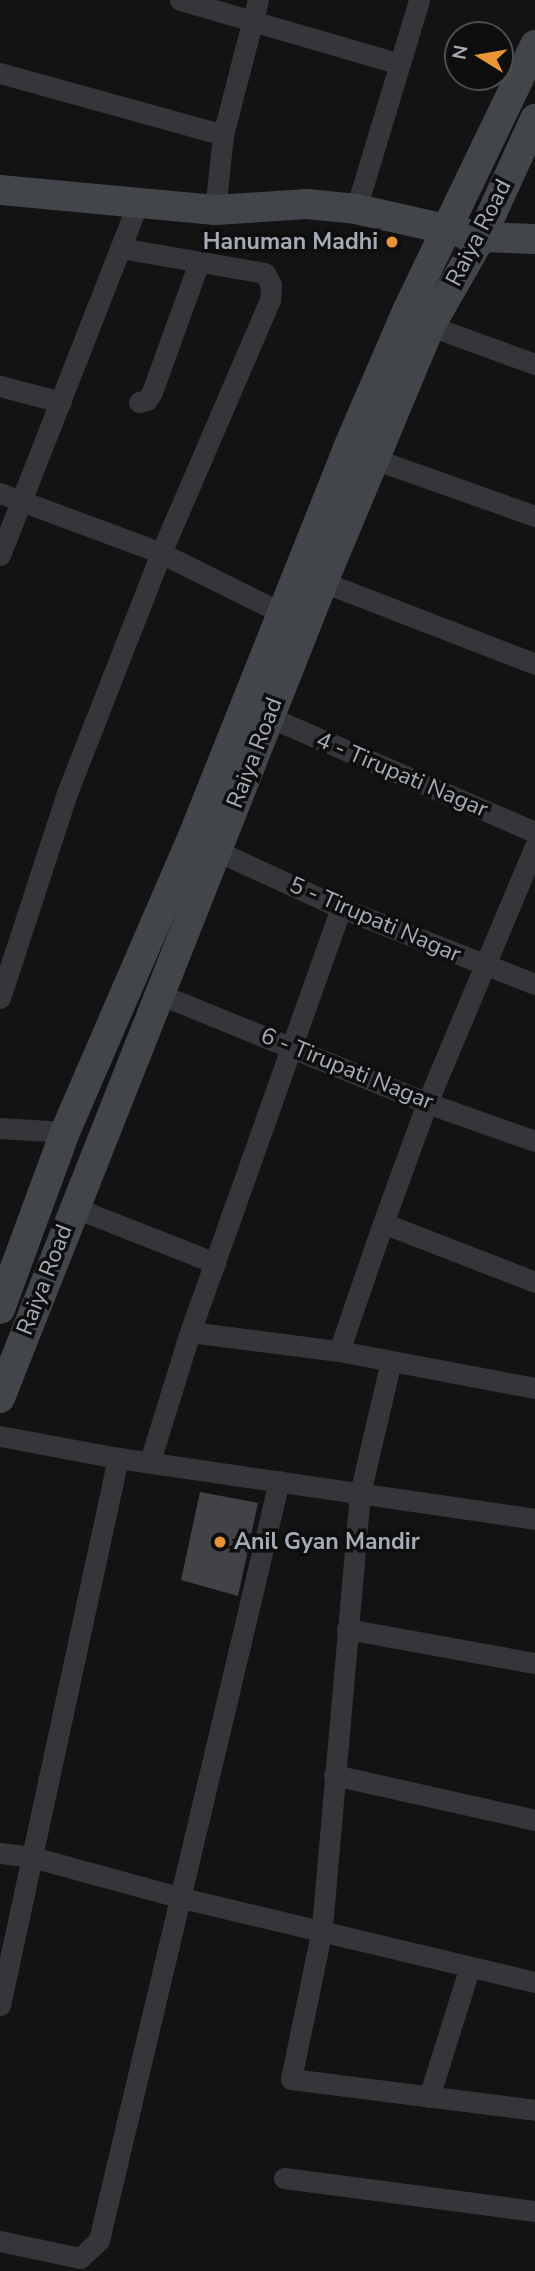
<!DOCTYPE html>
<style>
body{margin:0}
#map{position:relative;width:535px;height:2271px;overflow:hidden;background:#131314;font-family:"Nunito Sans",sans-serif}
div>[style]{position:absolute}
.building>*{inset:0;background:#424347}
.street>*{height:21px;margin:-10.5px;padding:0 10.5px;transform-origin:10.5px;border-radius:10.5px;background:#343639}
.secondary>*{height:30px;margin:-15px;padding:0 15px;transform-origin:15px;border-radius:15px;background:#424549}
.dots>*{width:19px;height:19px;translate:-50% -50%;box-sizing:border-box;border:4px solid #0e0e0f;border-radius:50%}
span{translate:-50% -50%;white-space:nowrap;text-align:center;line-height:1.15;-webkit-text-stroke:7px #0e0e0f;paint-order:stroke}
.street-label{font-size:23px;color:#a5acb4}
.poi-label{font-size:23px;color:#a5acb4;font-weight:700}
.right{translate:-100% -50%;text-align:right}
.left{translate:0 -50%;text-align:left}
.north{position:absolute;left:444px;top:21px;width:70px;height:70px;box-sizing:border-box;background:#0e0e0f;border:2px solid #4a4d51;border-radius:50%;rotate:281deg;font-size:19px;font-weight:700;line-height:28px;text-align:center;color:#a5acb4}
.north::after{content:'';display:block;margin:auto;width:24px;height:32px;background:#e99536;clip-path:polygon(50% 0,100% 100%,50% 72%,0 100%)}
</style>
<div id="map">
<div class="building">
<i style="clip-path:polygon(200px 1492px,258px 1503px,238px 1596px,181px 1580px)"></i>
</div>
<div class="street">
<i style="left:180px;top:0;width:229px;rotate:16.2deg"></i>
<i style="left:0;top:73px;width:231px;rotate:15.5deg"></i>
<i style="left:223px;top:135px;width:75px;rotate:96.1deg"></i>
<i style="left:223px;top:135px;width:139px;rotate:-75.5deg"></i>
<i style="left:356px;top:209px;width:218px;rotate:-73.2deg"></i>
<i style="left:430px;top:326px;width:112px;rotate:19.9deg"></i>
<i style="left:0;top:386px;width:63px;rotate:14.7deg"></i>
<i style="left:139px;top:402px;width:8px;rotate:-14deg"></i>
<i style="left:147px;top:400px;width:9px;rotate:-58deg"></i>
<i style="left:152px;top:392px;width:138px;rotate:-70.1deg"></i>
<i style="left:374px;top:459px;width:171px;rotate:19.5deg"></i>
<i style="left:0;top:493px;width:172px;rotate:20.4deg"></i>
<i style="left:161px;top:553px;width:148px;rotate:26.4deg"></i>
<i style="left:0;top:555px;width:376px;rotate:-68.6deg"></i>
<i style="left:323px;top:582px;width:227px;rotate:21.1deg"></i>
<i style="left:269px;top:717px;width:290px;rotate:23.4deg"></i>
<i style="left:535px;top:846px;width:279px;rotate:112.8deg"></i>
<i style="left:427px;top:1103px;width:128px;rotate:110.1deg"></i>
<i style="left:383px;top:1223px;width:163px;rotate:21.2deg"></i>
<i style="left:217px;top:851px;width:136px;rotate:24.7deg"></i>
<i style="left:341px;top:908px;width:208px;rotate:21.4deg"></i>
<i style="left:159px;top:994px;width:289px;rotate:22.1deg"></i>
<i style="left:427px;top:1103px;width:114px;rotate:19.4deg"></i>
<i style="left:0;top:998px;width:216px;rotate:-71.9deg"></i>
<i style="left:67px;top:793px;width:258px;rotate:-68.6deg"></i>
<i style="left:161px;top:553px;width:275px;rotate:-66.7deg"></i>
<i style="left:270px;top:300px;width:15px;rotate:-86deg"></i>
<i style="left:271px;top:285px;width:13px;rotate:-117deg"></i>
<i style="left:265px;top:273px;width:147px;rotate:-170.2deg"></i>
<i style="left:0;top:1128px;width:65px;rotate:3.5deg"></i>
<i style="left:73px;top:1207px;width:153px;rotate:21.5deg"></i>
<i style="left:190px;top:1332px;width:150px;rotate:7.3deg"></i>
<i style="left:339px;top:1351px;width:135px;rotate:-71deg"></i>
<i style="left:339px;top:1351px;width:199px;rotate:10.7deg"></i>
<i style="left:391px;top:1361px;width:136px;rotate:103.2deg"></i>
<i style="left:360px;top:1493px;width:438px;rotate:95deg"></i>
<i style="left:322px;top:1929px;width:153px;rotate:101.7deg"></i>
<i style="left:291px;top:2079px;width:246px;rotate:7.2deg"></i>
<i style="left:0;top:1436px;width:120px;rotate:10.6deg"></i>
<i style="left:118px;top:1458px;width:421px;rotate:8.3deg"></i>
<i style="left:150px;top:1461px;width:135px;rotate:-72.8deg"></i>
<i style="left:190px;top:1332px;width:450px;rotate:-70.4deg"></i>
<i style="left:347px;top:1629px;width:191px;rotate:10.3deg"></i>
<i style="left:334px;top:1775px;width:206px;rotate:12.6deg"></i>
<i style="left:0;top:1853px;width:32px;rotate:7deg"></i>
<i style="left:32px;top:1857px;width:156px;rotate:15.3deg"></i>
<i style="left:182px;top:1898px;width:363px;rotate:13.4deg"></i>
<i style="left:0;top:2005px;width:560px;rotate:-77.83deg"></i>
<i style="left:429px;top:2097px;width:134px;rotate:-72.6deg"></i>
<i style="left:284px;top:2178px;width:253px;rotate:7.5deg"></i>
<i style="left:0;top:2241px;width:82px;rotate:12deg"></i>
<i style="left:80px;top:2258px;width:26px;rotate:-43deg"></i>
<i style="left:99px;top:2240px;width:780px;rotate:-76.66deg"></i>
</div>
<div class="secondary">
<i style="left:0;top:190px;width:216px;rotate:5.3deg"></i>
<i style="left:215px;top:210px;width:92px;rotate:-3.7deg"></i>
<i style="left:307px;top:204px;width:49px;rotate:5.8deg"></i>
<i style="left:356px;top:209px;width:128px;rotate:12.6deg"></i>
<i style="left:481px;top:237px;width:54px;rotate:2.1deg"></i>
<i style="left:0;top:1309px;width:189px;rotate:-69.8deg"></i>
<i style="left:65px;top:1132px;width:322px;rotate:-66.6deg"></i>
<i style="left:193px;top:836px;width:418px;rotate:-68.2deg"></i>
<i style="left:348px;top:448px;width:151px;rotate:-66.7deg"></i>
<i style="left:408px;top:309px;width:293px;rotate:-64.3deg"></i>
<i style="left:0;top:1398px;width:878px;rotate:-68.4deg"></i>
<i style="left:323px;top:582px;width:277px;rotate:-67.3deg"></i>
<i style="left:430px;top:326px;width:103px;rotate:-60.2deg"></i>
<i style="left:481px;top:237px;width:130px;rotate:-65.4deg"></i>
</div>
<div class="dots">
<i style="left:392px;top:242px;background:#e99536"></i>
<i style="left:220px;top:1542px;background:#e99536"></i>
</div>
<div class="street-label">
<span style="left:479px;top:233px;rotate:-63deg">Raiya Road</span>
<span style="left:255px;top:753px;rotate:-69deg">Raiya Road</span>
<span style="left:402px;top:775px;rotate:23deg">4 - Tirupati Nagar</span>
<span style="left:375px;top:920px;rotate:23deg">5 - Tirupati Nagar</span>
<span style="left:347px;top:1069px;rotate:22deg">6 - Tirupati Nagar</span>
<span style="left:45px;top:1280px;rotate:-69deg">Raiya Road</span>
</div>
<div class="poi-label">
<span class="right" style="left:378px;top:242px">Hanuman Madhi</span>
<span class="left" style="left:234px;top:1542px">Anil Gyan Mandir</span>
</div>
<div class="north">N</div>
</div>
